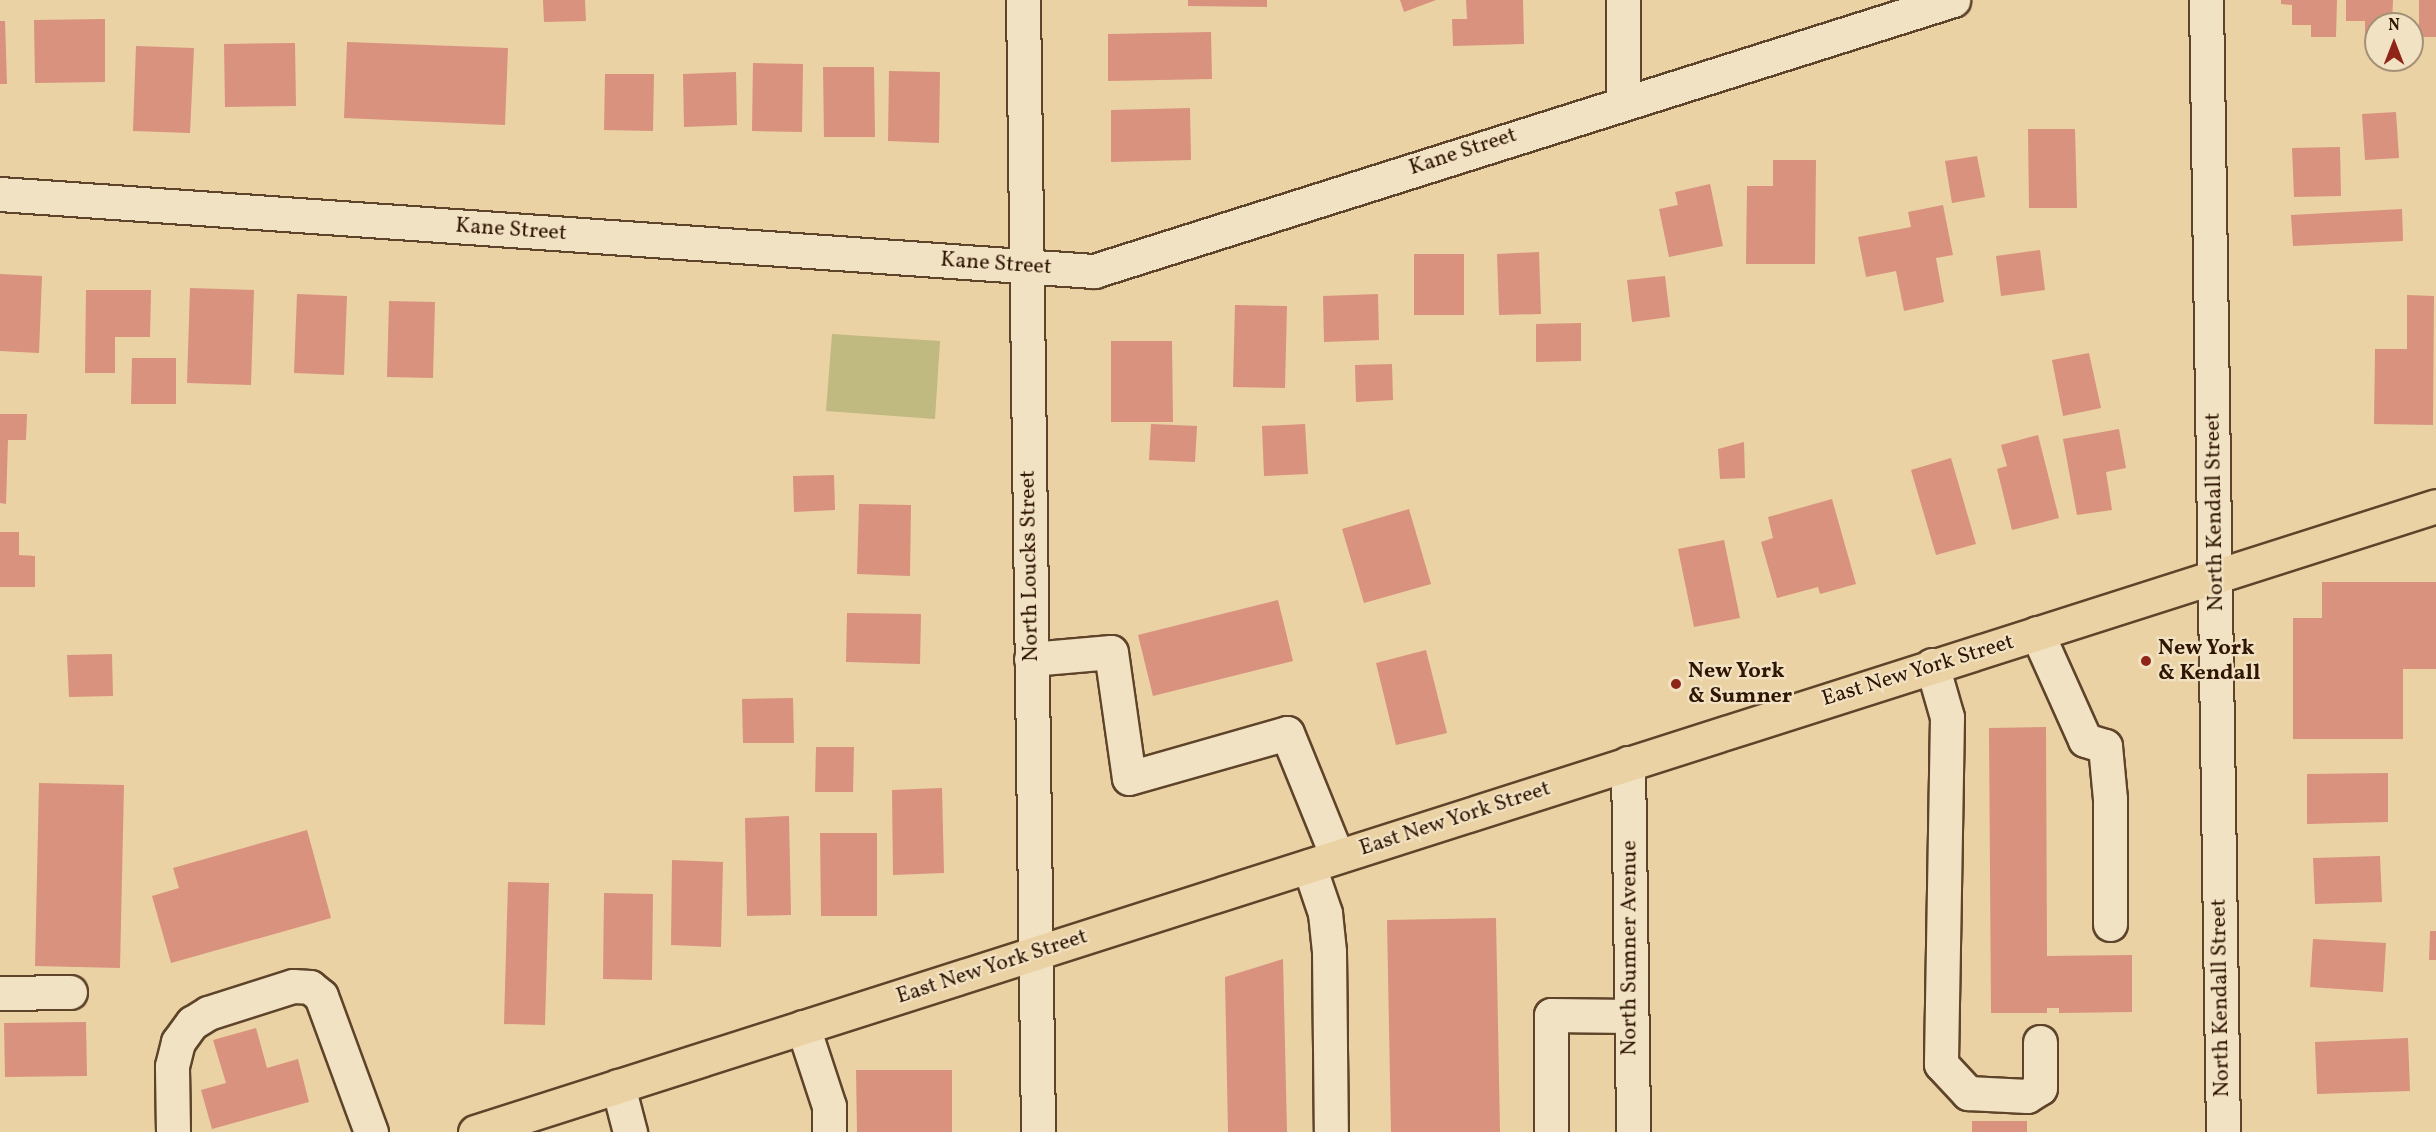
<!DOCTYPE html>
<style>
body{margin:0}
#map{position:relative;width:2436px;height:1132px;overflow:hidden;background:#ebd2a4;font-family:Vollkorn,serif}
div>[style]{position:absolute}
.green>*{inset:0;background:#c0b980}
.building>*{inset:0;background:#d8927e}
.roads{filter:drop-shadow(2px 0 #5e442a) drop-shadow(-2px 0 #5e442a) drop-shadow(0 2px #5e442a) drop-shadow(0 -2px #5e442a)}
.minor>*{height:33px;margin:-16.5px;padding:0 16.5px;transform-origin:16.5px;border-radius:16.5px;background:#f2e2c4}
.major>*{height:33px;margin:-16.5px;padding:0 16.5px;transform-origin:16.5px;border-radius:16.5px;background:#ebd2a4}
.dots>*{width:16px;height:16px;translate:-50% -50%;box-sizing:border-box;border:3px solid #f2e2c4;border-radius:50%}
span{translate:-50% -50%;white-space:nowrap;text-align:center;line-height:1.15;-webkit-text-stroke:4.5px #f2e2c4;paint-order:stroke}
.street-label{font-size:22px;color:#2f1502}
.poi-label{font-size:22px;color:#2f1502;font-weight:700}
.left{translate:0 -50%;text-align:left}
.north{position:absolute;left:2364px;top:12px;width:60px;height:60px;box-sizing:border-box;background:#f2e2c4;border:2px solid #a49076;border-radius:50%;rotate:0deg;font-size:16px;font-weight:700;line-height:24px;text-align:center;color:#2f1502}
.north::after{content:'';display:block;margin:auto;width:21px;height:27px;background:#8f2418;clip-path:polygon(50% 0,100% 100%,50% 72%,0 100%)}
</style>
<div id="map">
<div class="green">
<i style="clip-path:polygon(832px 334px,940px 341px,935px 419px,826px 411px)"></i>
</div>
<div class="building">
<i style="clip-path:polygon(543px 0,585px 0,586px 21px,544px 22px)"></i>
<i style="clip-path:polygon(1188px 0,1267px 0,1267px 7px,1188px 6px)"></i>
<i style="clip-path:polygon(1400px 0,1436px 0,1404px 12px)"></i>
<i style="clip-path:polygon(1466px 0,1523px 0,1524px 44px,1453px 46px,1452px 19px,1467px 19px)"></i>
<i style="clip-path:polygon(2281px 0,2337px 0,2336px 37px,2311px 37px,2311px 25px,2292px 25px,2292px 5px,2281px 4px)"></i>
<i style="clip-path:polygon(2346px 0,2393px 0,2392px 24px,2376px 24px,2376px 40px,2365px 40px,2365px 21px,2346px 21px)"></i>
<i style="clip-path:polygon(2419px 0,2436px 0,2436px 37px,2419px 37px)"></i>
<i style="clip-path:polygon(105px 19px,105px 82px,35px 83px,34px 20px)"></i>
<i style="clip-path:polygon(0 21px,5px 21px,7px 84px,0 84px)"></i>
<i style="clip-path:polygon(1211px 32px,1212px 79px,1108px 81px,1108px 34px)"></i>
<i style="clip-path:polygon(347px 42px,508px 48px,505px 125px,344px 118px)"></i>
<i style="clip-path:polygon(295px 43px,296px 106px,225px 107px,224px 44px)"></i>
<i style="clip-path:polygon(136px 46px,194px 48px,190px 133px,133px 131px)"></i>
<i style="clip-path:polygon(753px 63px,803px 64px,802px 132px,752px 131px)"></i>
<i style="clip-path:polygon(823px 67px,874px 67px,875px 137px,824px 137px)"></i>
<i style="clip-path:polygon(889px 71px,940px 72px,939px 143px,888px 141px)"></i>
<i style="clip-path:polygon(736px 72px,737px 125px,684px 127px,683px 74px)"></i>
<i style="clip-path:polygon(605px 74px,654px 74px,653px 131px,604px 130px)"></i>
<i style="clip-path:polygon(1190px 108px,1191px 160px,1111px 162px,1111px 110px)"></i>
<i style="clip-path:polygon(2396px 112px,2399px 158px,2365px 160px,2362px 114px)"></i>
<i style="clip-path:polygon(2028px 129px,2075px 129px,2077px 208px,2029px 208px)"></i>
<i style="clip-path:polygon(2340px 147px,2341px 196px,2294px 197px,2292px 148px)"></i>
<i style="clip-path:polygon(1977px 156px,1985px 197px,1952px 203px,1945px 161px)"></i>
<i style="clip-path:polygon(1773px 160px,1816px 160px,1815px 264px,1746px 264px,1747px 186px,1773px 186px)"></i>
<i style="clip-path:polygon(1710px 184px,1723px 246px,1669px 257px,1659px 209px,1678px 205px,1675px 192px)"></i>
<i style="clip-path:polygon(1943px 205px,1953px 255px,1936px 258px,1944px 302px,1904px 311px,1896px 271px,1866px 277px,1858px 237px,1911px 227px,1908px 212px)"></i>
<i style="clip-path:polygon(2402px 209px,2403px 241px,2293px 246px,2291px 215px)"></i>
<i style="clip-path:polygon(2040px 250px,2045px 290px,2001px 296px,1996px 256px)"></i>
<i style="clip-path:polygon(1539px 252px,1541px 314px,1499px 315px,1497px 254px)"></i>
<i style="clip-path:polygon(1414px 254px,1464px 254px,1464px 315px,1414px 315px)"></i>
<i style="clip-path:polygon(0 274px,42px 276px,39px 353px,0 351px)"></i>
<i style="clip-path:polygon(1665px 276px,1670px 317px,1632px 322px,1627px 280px)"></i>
<i style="clip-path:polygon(190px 288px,254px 290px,251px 385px,187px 383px)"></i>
<i style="clip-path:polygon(86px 290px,151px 290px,150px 337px,115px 337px,115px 373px,85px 373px)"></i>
<i style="clip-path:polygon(297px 294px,347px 296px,344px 375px,294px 373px)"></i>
<i style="clip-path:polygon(1378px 294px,1379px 340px,1324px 342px,1323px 296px)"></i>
<i style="clip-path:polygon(2407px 295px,2434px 296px,2433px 425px,2374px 424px,2375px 349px,2407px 349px)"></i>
<i style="clip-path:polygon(389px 301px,435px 302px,433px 378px,387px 377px)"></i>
<i style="clip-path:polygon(1235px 305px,1287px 306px,1285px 388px,1233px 387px)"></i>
<i style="clip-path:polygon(1581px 323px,1581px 361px,1536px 362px,1536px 324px)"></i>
<i style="clip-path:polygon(1111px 341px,1172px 341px,1173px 422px,1111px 422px)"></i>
<i style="clip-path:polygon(2089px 353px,2101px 408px,2063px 416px,2052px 360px)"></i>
<i style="clip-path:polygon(132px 358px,176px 358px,176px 404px,131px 404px)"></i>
<i style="clip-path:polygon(1392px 364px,1393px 400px,1356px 402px,1355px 365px)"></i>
<i style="clip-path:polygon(0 414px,27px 414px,26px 440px,8px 440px,6px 504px,0 503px)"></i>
<i style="clip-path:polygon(1151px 424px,1197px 426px,1195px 462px,1149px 460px)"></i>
<i style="clip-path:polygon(1305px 424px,1308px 474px,1264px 476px,1262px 426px)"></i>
<i style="clip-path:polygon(2119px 429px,2126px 468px,2106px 472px,2112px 510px,2077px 515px,2063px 439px)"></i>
<i style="clip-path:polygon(2038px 435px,2059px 518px,2012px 530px,1997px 469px,2007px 466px,2001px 445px)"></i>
<i style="clip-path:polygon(1744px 442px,1745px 478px,1720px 479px,1718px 449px)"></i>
<i style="clip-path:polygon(1951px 458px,1976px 544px,1936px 555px,1911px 470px)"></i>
<i style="clip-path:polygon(834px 475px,835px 510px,794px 512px,793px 476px)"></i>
<i style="clip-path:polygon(1832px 499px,1856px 584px,1820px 594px,1818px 587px,1777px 598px,1761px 542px,1773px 538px,1768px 517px)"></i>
<i style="clip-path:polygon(859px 504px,911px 505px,910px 576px,857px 574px)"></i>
<i style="clip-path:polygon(1409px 509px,1431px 584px,1364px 603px,1342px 529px)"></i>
<i style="clip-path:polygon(0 532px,19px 532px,19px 555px,35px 556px,35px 587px,0 587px)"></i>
<i style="clip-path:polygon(1724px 540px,1740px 618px,1694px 627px,1678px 549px)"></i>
<i style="clip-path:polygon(2322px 582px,2436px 582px,2436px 669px,2403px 669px,2403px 739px,2293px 739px,2293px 618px,2322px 618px)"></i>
<i style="clip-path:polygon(1278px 600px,1293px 661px,1153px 696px,1138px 635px)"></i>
<i style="clip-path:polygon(847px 613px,921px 614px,920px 664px,846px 662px)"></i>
<i style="clip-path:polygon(1426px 650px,1447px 733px,1396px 745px,1376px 663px)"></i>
<i style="clip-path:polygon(112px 654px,113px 696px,69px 697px,67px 655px)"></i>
<i style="clip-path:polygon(793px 698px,794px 743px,743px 743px,742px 699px)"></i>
<i style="clip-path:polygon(2046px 727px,2047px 956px,2132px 955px,2132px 1012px,2059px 1013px,2059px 1008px,2047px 1008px,2047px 1013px,1991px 1013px,1989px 728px)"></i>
<i style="clip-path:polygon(816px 747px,854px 747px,853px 792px,815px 792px)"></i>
<i style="clip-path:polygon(2388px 773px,2388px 822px,2307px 824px,2307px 774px)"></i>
<i style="clip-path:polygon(39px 783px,124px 785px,120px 968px,35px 966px)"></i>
<i style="clip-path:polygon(942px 788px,944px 873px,893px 875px,892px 790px)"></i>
<i style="clip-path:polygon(789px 816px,791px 915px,747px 916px,745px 818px)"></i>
<i style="clip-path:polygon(307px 830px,331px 918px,171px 963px,152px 896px,179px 888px,173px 868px)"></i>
<i style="clip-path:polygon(820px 833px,877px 833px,877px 916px,821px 916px)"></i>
<i style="clip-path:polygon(2380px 856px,2382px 902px,2315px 904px,2313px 858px)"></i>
<i style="clip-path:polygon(672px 860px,723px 862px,721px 947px,671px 945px)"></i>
<i style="clip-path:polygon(508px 882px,549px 883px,545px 1025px,504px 1024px)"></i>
<i style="clip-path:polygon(604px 893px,653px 894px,652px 980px,603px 979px)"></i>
<i style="clip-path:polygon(1496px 918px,1500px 1132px,1391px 1132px,1387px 920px)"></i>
<i style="clip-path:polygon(2430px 931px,2436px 931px,2436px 960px,2429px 960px)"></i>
<i style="clip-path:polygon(2313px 939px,2386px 943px,2383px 992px,2310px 987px)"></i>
<i style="clip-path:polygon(1283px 959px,1287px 1132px,1228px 1132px,1225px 977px)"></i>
<i style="clip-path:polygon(86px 1022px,87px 1076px,5px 1077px,4px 1023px)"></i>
<i style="clip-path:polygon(256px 1028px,267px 1068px,298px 1059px,309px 1102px,212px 1129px,201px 1090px,226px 1083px,213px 1040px)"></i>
<i style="clip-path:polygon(2408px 1038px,2410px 1091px,2317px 1094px,2315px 1042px)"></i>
<i style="clip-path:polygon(856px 1070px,952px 1070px,952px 1132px,857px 1132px)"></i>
<i style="clip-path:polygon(1972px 1121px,2027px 1121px,2027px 1132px,1972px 1132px)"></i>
</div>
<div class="roads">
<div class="minor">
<i style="left:1023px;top:0;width:1132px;rotate:89.24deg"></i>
<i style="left:1623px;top:0;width:101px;rotate:90deg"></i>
<i style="left:2206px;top:0;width:1132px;rotate:89.14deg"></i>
<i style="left:0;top:194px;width:1097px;rotate:4.03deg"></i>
<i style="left:1094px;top:271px;width:901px;rotate:-17.51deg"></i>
<i style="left:2037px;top:633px;width:117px;rotate:65.8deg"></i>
<i style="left:2085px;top:740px;width:21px;rotate:17deg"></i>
<i style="left:2105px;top:746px;width:53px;rotate:84.6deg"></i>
<i style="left:2110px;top:799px;width:125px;rotate:90deg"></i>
<i style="left:1031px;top:659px;width:80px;rotate:-5deg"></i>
<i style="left:1111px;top:652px;width:127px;rotate:81.9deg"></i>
<i style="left:1129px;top:778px;width:164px;rotate:-15.9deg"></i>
<i style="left:1287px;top:733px;width:133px;rotate:67.9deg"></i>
<i style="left:1932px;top:665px;width:54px;rotate:73.9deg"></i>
<i style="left:1947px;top:717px;width:347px;rotate:91deg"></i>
<i style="left:1941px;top:1064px;width:40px;rotate:47deg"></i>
<i style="left:1968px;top:1093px;width:59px;rotate:2.9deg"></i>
<i style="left:2027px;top:1096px;width:15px;rotate:-32deg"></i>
<i style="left:2040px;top:1088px;width:46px;rotate:-90deg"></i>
<i style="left:1628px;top:763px;width:369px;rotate:89.2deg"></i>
<i style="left:1309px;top:866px;width:50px;rotate:71.2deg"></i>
<i style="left:1325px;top:913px;width:39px;rotate:84deg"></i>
<i style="left:1329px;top:952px;width:180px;rotate:89.4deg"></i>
<i style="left:0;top:993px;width:70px;rotate:-0.8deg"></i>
<i style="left:803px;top:1027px;width:83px;rotate:71.8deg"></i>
<i style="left:829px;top:1106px;width:26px;rotate:90deg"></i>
<i style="left:618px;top:1086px;width:48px;rotate:75.4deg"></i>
<i style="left:173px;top:1132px;width:66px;rotate:-90.9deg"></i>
<i style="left:172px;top:1066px;width:25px;rotate:-76deg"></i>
<i style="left:178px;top:1042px;width:24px;rotate:-54deg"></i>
<i style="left:192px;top:1023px;width:19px;rotate:-32deg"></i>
<i style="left:208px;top:1013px;width:89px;rotate:-17.6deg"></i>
<i style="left:293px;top:986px;width:17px;rotate:3deg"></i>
<i style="left:310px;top:987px;width:14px;rotate:39deg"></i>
<i style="left:321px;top:996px;width:145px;rotate:69.8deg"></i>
<i style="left:1551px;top:1132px;width:117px;rotate:-90deg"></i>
<i style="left:1551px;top:1015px;width:79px;rotate:0.7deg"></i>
</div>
<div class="major">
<i style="left:475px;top:1132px;width:2058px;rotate:-17.7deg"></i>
</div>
</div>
<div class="dots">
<i style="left:2146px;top:661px;background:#8f2418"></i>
<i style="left:1676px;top:684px;background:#8f2418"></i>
</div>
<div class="street-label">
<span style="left:1463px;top:152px;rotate:-18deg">Kane Street</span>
<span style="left:511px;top:230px;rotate:4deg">Kane Street</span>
<span style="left:996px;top:264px;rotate:4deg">Kane Street</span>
<span style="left:2215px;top:512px;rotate:-91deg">North Kendall Street</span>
<span style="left:1030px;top:566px;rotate:-91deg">North Loucks Street</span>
<span style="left:1918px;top:671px;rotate:-17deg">East New York Street</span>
<span style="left:1455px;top:819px;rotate:-18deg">East New York Street</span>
<span style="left:1630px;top:948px;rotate:-90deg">North Sumner Avenue</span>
<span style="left:992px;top:967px;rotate:-18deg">East New York Street</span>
<span style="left:2221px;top:998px;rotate:-91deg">North Kendall Street</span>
</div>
<div class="poi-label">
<span class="left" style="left:2158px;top:661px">New York<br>&amp; Kendall</span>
<span class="left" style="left:1688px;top:684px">New York<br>&amp; Sumner</span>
</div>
<div class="north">N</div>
</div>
